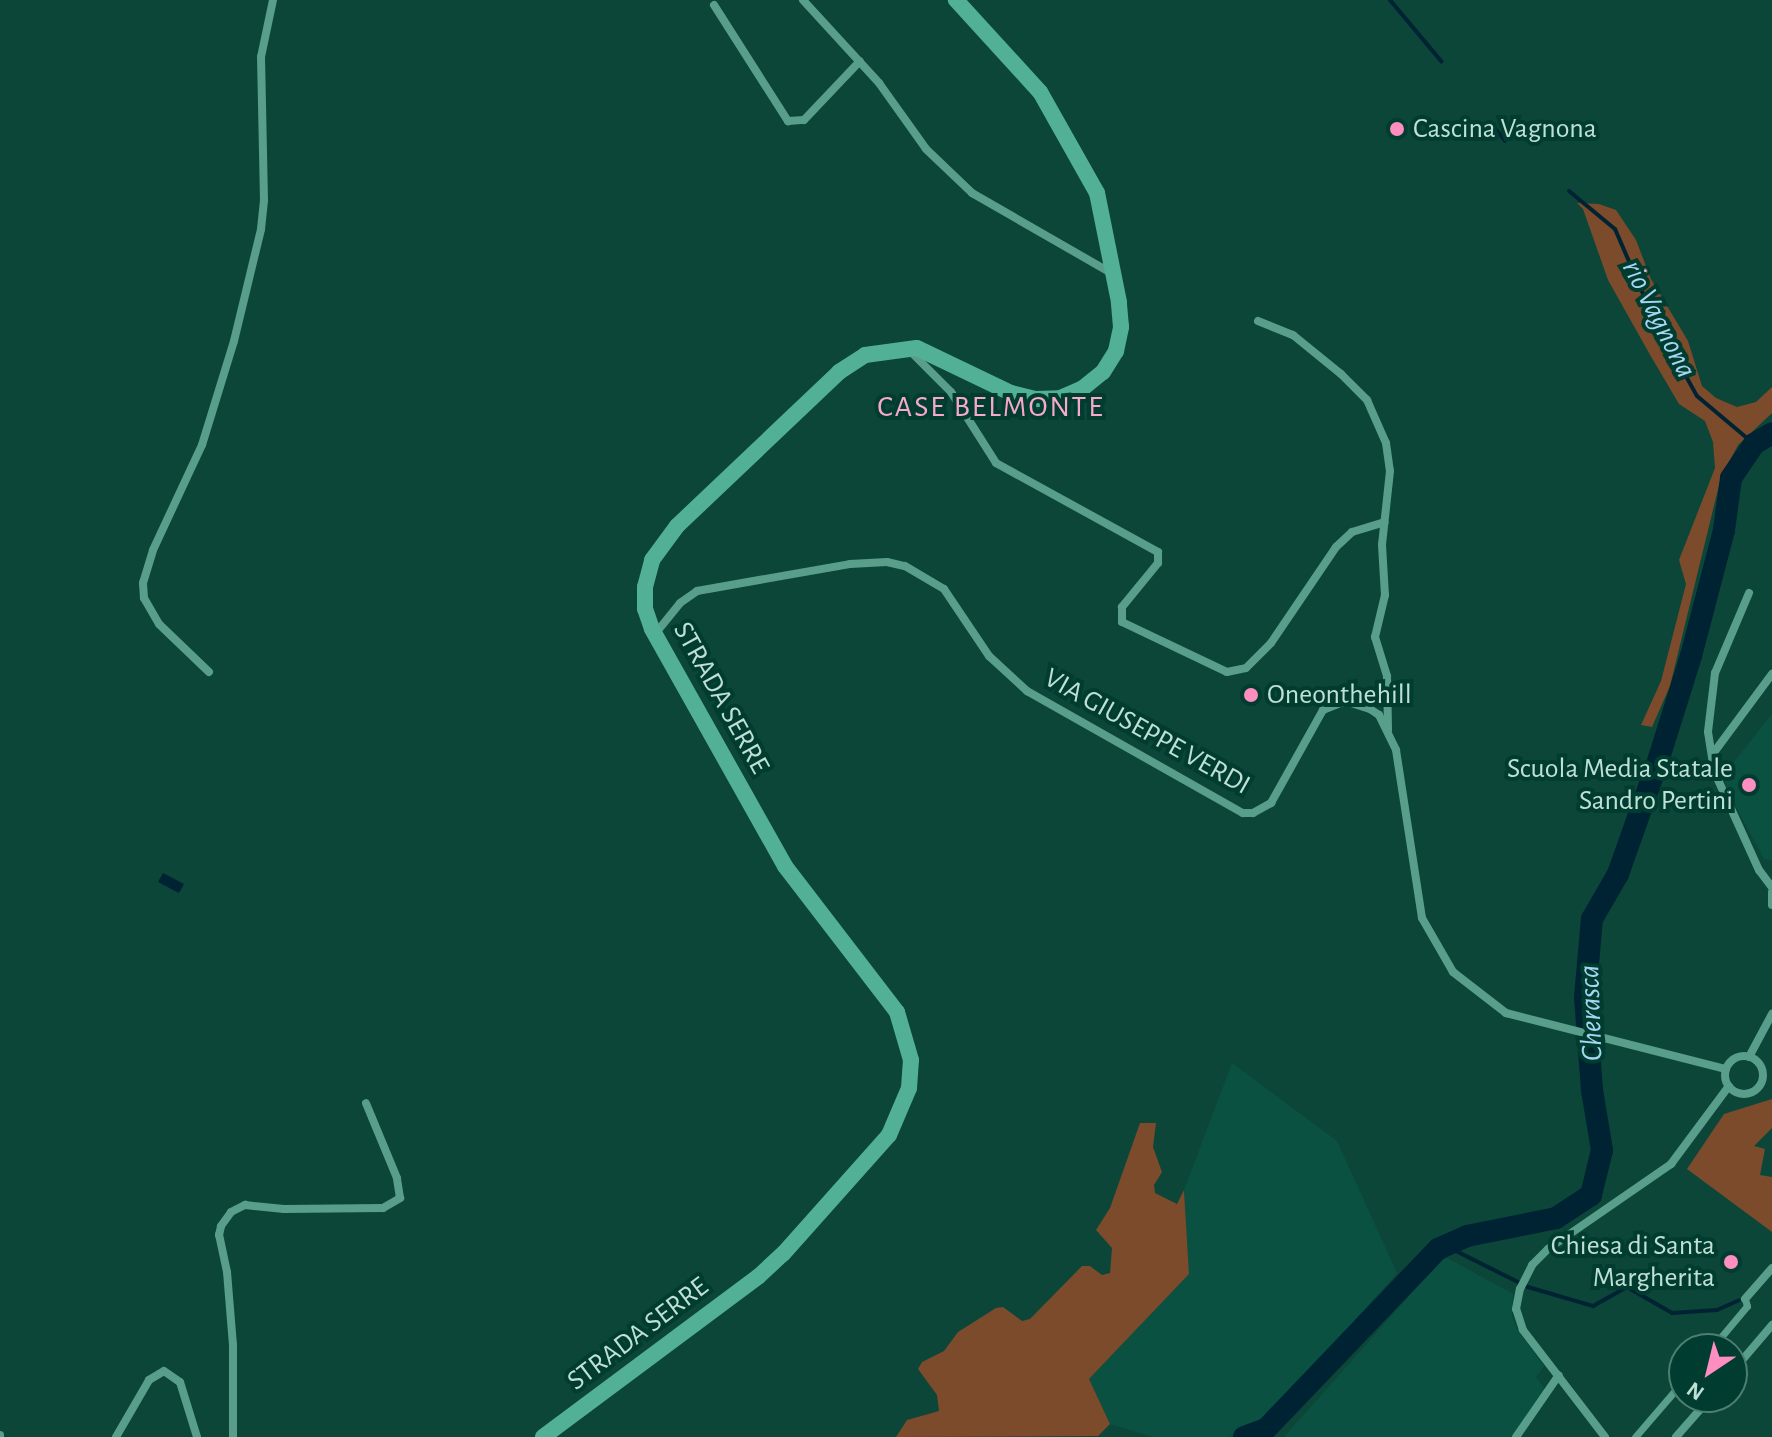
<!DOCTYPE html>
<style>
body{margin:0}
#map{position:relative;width:1772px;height:1437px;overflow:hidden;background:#0c4639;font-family:"Alegreya Sans",sans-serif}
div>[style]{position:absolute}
.built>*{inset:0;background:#0a5142}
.green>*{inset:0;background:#7b4b2b}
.water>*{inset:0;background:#002333}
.stream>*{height:4px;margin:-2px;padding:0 2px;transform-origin:2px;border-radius:2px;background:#002333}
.river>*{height:22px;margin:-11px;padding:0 11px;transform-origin:11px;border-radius:11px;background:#002333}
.pedestrian>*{height:7px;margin:-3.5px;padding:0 3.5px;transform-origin:3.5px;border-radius:3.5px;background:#589e8a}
.minor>*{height:8px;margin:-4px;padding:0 4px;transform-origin:4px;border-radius:4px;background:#589e8a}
.minor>.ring{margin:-4px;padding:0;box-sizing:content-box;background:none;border:8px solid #589e8a;border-radius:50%}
.secondary>*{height:16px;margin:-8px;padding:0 8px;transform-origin:8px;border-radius:8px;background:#52b097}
.dots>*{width:22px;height:22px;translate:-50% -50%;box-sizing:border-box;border:4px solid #003c2f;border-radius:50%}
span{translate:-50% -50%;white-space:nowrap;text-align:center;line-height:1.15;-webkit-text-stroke:8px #003c2f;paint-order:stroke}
.poi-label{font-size:28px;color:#bfe0d5}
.left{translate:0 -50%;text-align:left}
.right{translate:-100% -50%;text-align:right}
.street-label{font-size:28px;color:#bfe0d5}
.water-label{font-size:30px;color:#a6d6f2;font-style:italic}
.neighbourhood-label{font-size:30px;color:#f7a9c9;letter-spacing:2px}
.north{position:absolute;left:1668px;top:1333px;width:80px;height:80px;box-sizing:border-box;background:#003c2f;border:2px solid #4c7e71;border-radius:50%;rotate:215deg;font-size:22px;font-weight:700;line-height:32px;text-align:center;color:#bfe0d5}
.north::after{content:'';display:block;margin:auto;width:28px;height:36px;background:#fd8ebf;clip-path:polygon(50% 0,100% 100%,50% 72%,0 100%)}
</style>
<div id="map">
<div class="built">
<i style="clip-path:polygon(1772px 714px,1772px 860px,1764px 859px,1729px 794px,1723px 776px)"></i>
<i style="clip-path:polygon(1232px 1063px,1337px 1141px,1397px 1273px,1261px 1425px,1229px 1437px,1153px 1437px,1110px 1424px,1089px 1379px,1189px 1274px,1184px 1190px)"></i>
<i style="clip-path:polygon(1442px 1259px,1449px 1259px,1513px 1294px,1512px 1317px,1518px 1331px,1544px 1366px,1536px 1377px,1545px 1389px,1511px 1437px,1284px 1437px)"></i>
</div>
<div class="green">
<i style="clip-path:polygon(1577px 203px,1599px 204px,1616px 210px,1636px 240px,1651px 279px,1688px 341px,1702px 386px,1716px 398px,1737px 407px,1756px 402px,1772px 387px,1772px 413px,1738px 445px,1721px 477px,1670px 686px,1652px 727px,1641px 725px,1661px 681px,1686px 584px,1679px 560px,1715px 468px,1713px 442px,1705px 421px,1679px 404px,1649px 353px,1608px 280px,1583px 209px)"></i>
<i style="clip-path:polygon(1772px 1099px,1772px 1128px,1754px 1146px,1765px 1149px,1760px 1175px,1772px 1177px,1772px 1232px,1687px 1169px,1724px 1114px)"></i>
<i style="clip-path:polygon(1140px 1123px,1156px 1123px,1153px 1147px,1162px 1172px,1154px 1185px,1155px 1193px,1177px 1204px,1184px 1190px,1189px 1274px,1089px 1379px,1110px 1424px,1098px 1436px,896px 1437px,907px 1420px,939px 1411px,937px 1395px,918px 1369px,922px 1362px,944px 1351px,958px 1332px,996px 1308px,1003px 1307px,1022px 1321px,1030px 1319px,1082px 1266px,1090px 1266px,1102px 1275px,1110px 1273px,1112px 1248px,1096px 1230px,1110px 1208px)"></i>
</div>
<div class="water">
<i style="clip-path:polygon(163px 873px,184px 884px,179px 893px,158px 882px)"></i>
</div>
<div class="stream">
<i style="left:1390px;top:0;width:80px;rotate:50.1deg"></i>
<i style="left:1493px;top:126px;width:19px;rotate:51deg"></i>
<i style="left:1569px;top:191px;width:60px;rotate:39.6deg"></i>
<i style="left:1615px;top:229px;width:96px;rotate:66.6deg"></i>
<i style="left:1653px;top:317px;width:90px;rotate:60.9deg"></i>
<i style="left:1697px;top:396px;width:75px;rotate:40.1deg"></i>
<i style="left:1444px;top:1245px;width:94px;rotate:26.6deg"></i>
<i style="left:1528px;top:1287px;width:68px;rotate:16.3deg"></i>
<i style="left:1593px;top:1306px;width:39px;rotate:-29deg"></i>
<i style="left:1627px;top:1287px;width:52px;rotate:30deg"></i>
<i style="left:1672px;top:1313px;width:45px;rotate:-3.8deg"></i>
<i style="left:1717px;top:1310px;width:24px;rotate:-24deg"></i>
</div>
<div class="river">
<i style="left:1244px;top:1437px;width:23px;rotate:-20deg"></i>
<i style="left:1266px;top:1429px;width:249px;rotate:-46.3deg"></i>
<i style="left:1438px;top:1249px;width:32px;rotate:-24deg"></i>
<i style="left:1467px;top:1236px;width:91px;rotate:-11.4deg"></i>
<i style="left:1556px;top:1218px;width:42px;rotate:-33.3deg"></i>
<i style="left:1591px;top:1195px;width:46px;rotate:-76.3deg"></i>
<i style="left:1602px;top:1150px;width:61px;rotate:-99.5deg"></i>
<i style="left:1592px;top:1090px;width:93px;rotate:-94.3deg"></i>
<i style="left:1585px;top:997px;width:78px;rotate:-84.9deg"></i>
<i style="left:1592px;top:919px;width:52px;rotate:-60deg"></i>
<i style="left:1618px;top:874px;width:123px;rotate:-70.5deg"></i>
<i style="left:1659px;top:758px;width:107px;rotate:-72.6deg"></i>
<i style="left:1691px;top:656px;width:130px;rotate:-75.3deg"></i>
<i style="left:1724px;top:530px;width:52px;rotate:-82.3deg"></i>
<i style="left:1731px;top:478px;width:41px;rotate:-55.9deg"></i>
<i style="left:1754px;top:444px;width:21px;rotate:-31deg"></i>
</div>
<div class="pedestrian">
<i style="left:1711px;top:1349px;width:56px;rotate:-50.1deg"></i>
<i style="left:1747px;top:1306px;width:7px;rotate:-106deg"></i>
<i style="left:1635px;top:1437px;width:75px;rotate:-49.3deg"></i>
</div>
<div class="minor">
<i style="left:803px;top:0;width:113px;rotate:47.5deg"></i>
<i style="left:879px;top:83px;width:81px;rotate:54.5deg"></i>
<i style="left:926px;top:149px;width:64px;rotate:43.7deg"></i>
<i style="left:972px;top:193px;width:163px;rotate:29.9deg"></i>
<i style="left:714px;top:5px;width:138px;rotate:57.5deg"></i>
<i style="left:788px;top:121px;width:16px;rotate:-4deg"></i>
<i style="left:804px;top:120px;width:81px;rotate:-46.5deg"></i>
<i style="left:1258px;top:321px;width:38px;rotate:22deg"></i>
<i style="left:1293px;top:335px;width:62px;rotate:39.1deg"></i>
<i style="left:1341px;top:374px;width:37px;rotate:45deg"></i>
<i style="left:1367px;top:400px;width:47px;rotate:66.2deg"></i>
<i style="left:1386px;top:443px;width:28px;rotate:82deg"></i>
<i style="left:1390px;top:471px;width:74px;rotate:96.2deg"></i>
<i style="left:1382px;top:545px;width:50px;rotate:86.6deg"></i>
<i style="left:1385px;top:595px;width:43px;rotate:103.4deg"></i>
<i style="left:1375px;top:637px;width:41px;rotate:72.9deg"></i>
<i style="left:1387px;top:676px;width:54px;rotate:88.9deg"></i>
<i style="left:909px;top:350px;width:59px;rotate:45deg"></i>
<i style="left:951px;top:392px;width:84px;rotate:57.6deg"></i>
<i style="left:996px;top:463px;width:185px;rotate:28.8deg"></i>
<i style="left:1158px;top:552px;width:11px;rotate:90deg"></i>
<i style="left:1158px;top:563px;width:57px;rotate:129.3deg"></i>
<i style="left:1122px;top:607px;width:15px;rotate:90deg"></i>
<i style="left:1122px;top:622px;width:116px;rotate:25.5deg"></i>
<i style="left:1227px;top:672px;width:19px;rotate:-12deg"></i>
<i style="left:1246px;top:668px;width:35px;rotate:-45deg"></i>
<i style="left:1271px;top:643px;width:116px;rotate:-55.9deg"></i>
<i style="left:1336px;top:547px;width:22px;rotate:-43deg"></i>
<i style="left:1352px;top:532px;width:34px;rotate:-17deg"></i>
<i style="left:1749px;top:593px;width:87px;rotate:113deg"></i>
<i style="left:1715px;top:673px;width:59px;rotate:96.8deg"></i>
<i style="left:1708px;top:732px;width:39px;rotate:81deg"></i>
<i style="left:1714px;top:771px;width:109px;rotate:65.6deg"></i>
<i style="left:1759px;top:870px;width:21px;rotate:53deg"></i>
<i style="left:655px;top:634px;width:40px;rotate:-51deg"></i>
<i style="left:680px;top:603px;width:21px;rotate:-35deg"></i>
<i style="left:697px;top:591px;width:155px;rotate:-10deg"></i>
<i style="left:850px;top:564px;width:37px;rotate:-3deg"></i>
<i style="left:887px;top:562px;width:18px;rotate:13deg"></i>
<i style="left:905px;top:566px;width:45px;rotate:30.5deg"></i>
<i style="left:944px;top:589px;width:81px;rotate:56.1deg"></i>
<i style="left:989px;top:656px;width:52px;rotate:42.6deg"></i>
<i style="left:1027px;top:691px;width:248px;rotate:29.5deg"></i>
<i style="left:1243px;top:813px;width:10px"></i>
<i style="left:1253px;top:813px;width:21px;rotate:-29deg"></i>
<i style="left:1271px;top:803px;width:107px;rotate:-60.8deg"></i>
<i style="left:1323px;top:710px;width:24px;rotate:-22deg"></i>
<i style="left:1345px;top:701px;width:26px;rotate:18deg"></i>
<i style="left:1370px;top:709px;width:11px;rotate:34deg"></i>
<i style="left:1379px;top:715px;width:39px;rotate:64deg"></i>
<i style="left:1396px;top:750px;width:170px;rotate:81.2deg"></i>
<i style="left:1422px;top:918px;width:62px;rotate:60.1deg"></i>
<i style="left:1453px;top:972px;width:67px;rotate:37.7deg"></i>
<i style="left:1506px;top:1013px;width:227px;rotate:14.3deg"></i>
<i style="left:209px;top:672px;width:69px;rotate:-136.2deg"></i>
<i style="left:159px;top:624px;width:30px;rotate:-120deg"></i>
<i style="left:144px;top:598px;width:15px;rotate:-94deg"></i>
<i style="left:143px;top:583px;width:34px;rotate:-73deg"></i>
<i style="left:153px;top:550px;width:116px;rotate:-65deg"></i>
<i style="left:202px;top:445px;width:109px;rotate:-72.9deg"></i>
<i style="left:234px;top:341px;width:115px;rotate:-76.4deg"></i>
<i style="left:261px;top:229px;width:29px;rotate:-84deg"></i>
<i style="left:264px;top:200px;width:143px;rotate:-91.2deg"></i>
<i style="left:261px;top:57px;width:58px;rotate:-78.1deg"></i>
<i style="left:1712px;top:755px;width:101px;rotate:-53.5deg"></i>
<i style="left:1772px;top:892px;width:13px;rotate:90deg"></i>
<i class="ring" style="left:1725px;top:1056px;width:30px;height:30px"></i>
<i style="left:1749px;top:1057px;width:49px;rotate:-61.9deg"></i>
<i style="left:1745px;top:1299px;width:41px;rotate:-48.9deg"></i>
<i style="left:1732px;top:1372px;width:62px;rotate:-49.6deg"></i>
<i style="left:0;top:1435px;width:2px;rotate:90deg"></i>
<i style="left:116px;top:1437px;width:66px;rotate:-59.9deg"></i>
<i style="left:149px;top:1380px;width:17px;rotate:-31deg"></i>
<i style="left:164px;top:1371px;width:19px;rotate:35deg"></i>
<i style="left:180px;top:1382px;width:58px;rotate:72.8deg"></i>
<i style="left:233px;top:1437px;width:92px;rotate:-90deg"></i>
<i style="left:233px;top:1345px;width:73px;rotate:-94.7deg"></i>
<i style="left:227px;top:1272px;width:38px;rotate:-102deg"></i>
<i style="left:219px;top:1235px;width:9px;rotate:-77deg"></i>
<i style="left:221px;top:1226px;width:17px;rotate:-54deg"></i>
<i style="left:231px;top:1212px;width:16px;rotate:-27deg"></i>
<i style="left:245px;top:1205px;width:39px;rotate:6deg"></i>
<i style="left:284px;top:1209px;width:99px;rotate:-0.6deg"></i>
<i style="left:383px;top:1208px;width:20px;rotate:-30deg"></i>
<i style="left:400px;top:1198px;width:20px;rotate:-99deg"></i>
<i style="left:397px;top:1178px;width:81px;rotate:-112.5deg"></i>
<i style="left:1516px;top:1437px;width:75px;rotate:-55.3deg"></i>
<i style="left:1605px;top:1437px;width:135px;rotate:-127.5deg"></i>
<i style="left:1523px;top:1330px;width:22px;rotate:-108deg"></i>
<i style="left:1516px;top:1309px;width:20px;rotate:-79deg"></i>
<i style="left:1520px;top:1289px;width:27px;rotate:-63deg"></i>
<i style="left:1532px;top:1265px;width:23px;rotate:-45deg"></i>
<i style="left:1548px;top:1249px;width:150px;rotate:-34.6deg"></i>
<i style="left:1671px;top:1164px;width:97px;rotate:-53.4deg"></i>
<i style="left:1676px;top:1437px;width:53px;rotate:-48.8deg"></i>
</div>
<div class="secondary">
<i style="left:543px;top:1437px;width:269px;rotate:-36.7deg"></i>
<i style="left:759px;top:1276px;width:33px;rotate:-43deg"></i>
<i style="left:783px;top:1254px;width:159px;rotate:-48.3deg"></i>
<i style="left:889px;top:1135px;width:51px;rotate:-66.9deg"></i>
<i style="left:909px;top:1088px;width:28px;rotate:-86deg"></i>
<i style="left:911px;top:1060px;width:50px;rotate:-106.3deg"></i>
<i style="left:897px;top:1012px;width:184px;rotate:-127.5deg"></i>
<i style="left:785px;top:866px;width:272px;rotate:-119.3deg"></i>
<i style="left:652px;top:629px;width:21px;rotate:-109deg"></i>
<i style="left:645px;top:609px;width:22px;rotate:-90deg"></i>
<i style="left:645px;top:587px;width:28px;rotate:-75deg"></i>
<i style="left:652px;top:560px;width:42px;rotate:-53.7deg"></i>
<i style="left:677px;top:526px;width:224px;rotate:-43.5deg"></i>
<i style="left:839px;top:372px;width:31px;rotate:-33deg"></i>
<i style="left:865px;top:355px;width:52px;rotate:-7.7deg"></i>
<i style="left:917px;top:348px;width:104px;rotate:25.6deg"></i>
<i style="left:1011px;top:393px;width:25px;rotate:14deg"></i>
<i style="left:1035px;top:399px;width:25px;rotate:-2deg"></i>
<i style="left:1060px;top:398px;width:25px;rotate:-23deg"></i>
<i style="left:1083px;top:388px;width:26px;rotate:-39deg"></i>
<i style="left:1103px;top:372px;width:25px;rotate:-58deg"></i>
<i style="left:1116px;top:351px;width:25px;rotate:-78deg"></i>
<i style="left:1121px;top:327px;width:25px;rotate:-95deg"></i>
<i style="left:1119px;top:302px;width:111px;rotate:-101.4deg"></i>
<i style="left:1097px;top:193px;width:116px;rotate:-119.4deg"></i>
<i style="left:1040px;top:92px;width:125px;rotate:-132.4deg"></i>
</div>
<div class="dots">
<i style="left:1397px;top:129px;background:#fd8ebf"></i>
<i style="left:1251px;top:695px;background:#fd8ebf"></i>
<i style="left:1749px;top:785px;background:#fd8ebf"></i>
<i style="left:1731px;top:1262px;background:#fd8ebf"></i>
</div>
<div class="poi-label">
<span class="left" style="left:1413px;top:129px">Cascina Vagnona</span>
<span class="left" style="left:1267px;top:695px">Oneonthehill</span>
<span class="right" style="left:1733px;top:785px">Scuola Media Statale<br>Sandro Pertini</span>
<span class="right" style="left:1715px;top:1262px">Chiesa di Santa<br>Margherita</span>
</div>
<div class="street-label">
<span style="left:721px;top:698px;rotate:61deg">STRADA SERRE</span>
<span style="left:1147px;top:732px;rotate:29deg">VIA GIUSEPPE VERDI</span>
<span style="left:638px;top:1334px;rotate:-37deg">STRADA SERRE</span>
</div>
<div class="water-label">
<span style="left:1659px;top:319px;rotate:63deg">rio Vagnona</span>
<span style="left:1591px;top:1013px;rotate:-92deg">Cherasca</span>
</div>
<div class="neighbourhood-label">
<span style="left:991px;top:407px">CASE BELMONTE</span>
</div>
<div class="north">N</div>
</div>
